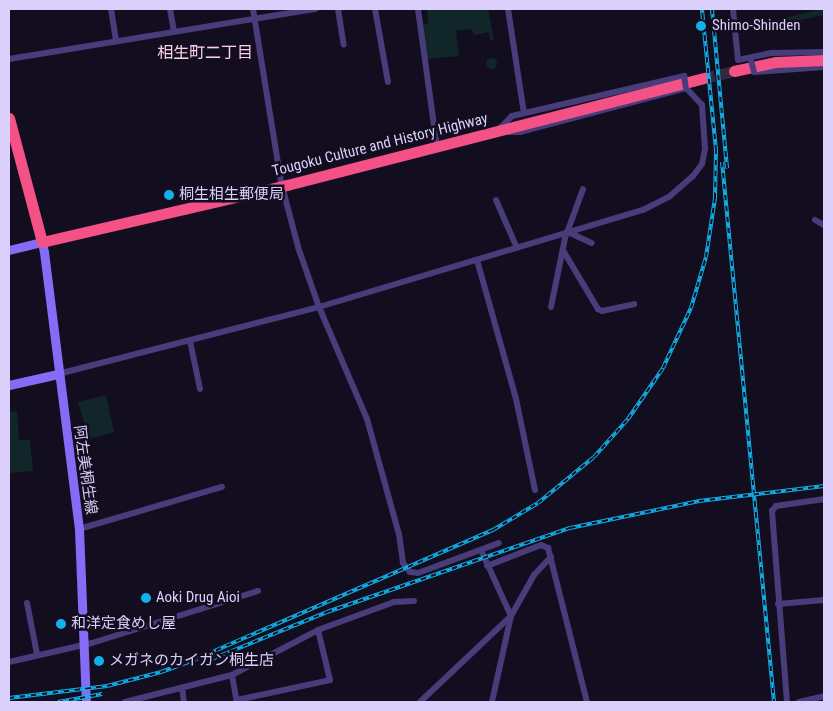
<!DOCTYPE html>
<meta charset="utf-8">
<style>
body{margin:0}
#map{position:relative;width:833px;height:711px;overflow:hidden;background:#130e1f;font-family:"Roboto Condensed","Noto Sans JP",sans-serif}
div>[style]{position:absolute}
.green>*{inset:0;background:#112628}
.round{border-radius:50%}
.highway-tunnel>*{height:11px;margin-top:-5.5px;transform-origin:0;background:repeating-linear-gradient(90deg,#312b40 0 11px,transparent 0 16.5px)}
.street>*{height:6px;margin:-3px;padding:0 3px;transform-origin:3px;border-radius:3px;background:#483c7b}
.secondary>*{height:9px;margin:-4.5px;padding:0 4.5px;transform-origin:4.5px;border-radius:4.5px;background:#846cf6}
.highway>*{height:11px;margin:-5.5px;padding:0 5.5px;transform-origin:5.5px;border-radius:5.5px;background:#f45187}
.rail>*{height:4px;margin-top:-2px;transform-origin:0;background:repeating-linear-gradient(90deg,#130e1f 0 5.5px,#0fb1e8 0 11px);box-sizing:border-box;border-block:1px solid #0fb1e8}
.street-bridge>*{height:6px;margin:-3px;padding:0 3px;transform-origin:3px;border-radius:3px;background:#483c7b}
.dots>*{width:14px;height:14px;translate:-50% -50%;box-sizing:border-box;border:2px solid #130e1f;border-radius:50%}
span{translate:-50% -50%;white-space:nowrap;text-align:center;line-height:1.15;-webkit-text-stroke:5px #130e1f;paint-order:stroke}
.poi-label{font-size:15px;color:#dbcffc}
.left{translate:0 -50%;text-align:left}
.street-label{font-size:15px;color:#dbcffc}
.neighbourhood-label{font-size:16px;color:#fcd0e6}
.frame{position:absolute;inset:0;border:10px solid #dbcffc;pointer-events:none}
</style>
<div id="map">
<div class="green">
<i style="clip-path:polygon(427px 9px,488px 9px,494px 40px,490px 41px,489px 32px,474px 35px,472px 29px,456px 31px,459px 56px,426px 59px,422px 24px,428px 23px)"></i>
<i style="clip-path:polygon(822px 9px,824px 15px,784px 23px,784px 18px)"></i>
<i class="round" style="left:485.5px;top:57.5px;width:11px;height:11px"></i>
<i style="clip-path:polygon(106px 395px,114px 432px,89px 439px,78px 402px)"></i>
<i style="clip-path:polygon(9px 406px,10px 412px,17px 411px,19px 440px,30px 440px,33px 471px,9px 473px)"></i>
</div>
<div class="highway-tunnel">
<i style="left:704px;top:78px;width:31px;rotate:-13deg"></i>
</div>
<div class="street">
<i style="left:111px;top:9px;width:33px;rotate:81deg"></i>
<i style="left:170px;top:9px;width:23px;rotate:80deg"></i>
<i style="left:253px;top:9px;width:175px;rotate:80.8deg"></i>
<i style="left:281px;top:182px;width:67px;rotate:75.3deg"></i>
<i style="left:298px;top:247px;width:64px;rotate:70.7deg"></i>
<i style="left:319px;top:307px;width:122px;rotate:66.8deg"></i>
<i style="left:367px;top:419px;width:119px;rotate:74.5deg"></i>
<i style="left:399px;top:534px;width:29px;rotate:82deg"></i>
<i style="left:403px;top:563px;width:11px;rotate:52deg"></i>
<i style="left:410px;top:572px;width:8px;rotate:7deg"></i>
<i style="left:418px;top:573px;width:86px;rotate:-20.3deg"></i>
<i style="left:338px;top:9px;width:36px;rotate:81deg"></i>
<i style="left:375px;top:9px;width:74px;rotate:79.9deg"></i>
<i style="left:418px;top:9px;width:139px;rotate:82.2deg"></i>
<i style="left:508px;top:9px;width:105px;rotate:81.3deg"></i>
<i style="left:733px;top:9px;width:51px;rotate:84.4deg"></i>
<i style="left:738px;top:60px;width:35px;rotate:-12deg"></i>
<i style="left:772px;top:53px;width:52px;rotate:-1.1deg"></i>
<i style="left:9px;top:59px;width:311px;rotate:-9.3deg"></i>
<i style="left:754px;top:72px;width:70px;rotate:-4.1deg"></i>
<i style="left:497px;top:131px;width:21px;rotate:-45deg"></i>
<i style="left:512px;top:116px;width:177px;rotate:-13.1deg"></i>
<i style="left:496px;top:200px;width:52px;rotate:66.4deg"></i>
<i style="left:815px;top:220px;width:10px;rotate:29deg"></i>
<i style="left:568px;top:232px;width:26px;rotate:25deg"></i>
<i style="left:564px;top:252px;width:66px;rotate:59.2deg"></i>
<i style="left:598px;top:309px;width:4px;rotate:27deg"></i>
<i style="left:602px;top:311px;width:33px;rotate:-12deg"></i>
<i style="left:477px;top:260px;width:144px;rotate:74.3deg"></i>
<i style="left:516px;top:399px;width:93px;rotate:78.2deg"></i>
<i style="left:551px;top:307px;width:70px;rotate:-78.5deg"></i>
<i style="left:565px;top:238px;width:52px;rotate:-69.8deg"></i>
<i style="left:190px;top:341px;width:49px;rotate:78.2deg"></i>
<i style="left:58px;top:374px;width:269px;rotate:-14.4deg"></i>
<i style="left:319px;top:307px;width:338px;rotate:-16.7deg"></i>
<i style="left:643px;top:210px;width:30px;rotate:-27deg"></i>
<i style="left:670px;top:196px;width:30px;rotate:-41deg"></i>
<i style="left:693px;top:176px;width:15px;rotate:-53deg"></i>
<i style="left:702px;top:164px;width:16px;rotate:-79deg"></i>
<i style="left:705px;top:148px;width:43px;rotate:-94deg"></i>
<i style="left:702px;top:105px;width:23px;rotate:-133deg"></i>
<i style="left:686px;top:88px;width:171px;rotate:165.1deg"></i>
<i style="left:521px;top:132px;width:13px;rotate:180deg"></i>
<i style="left:79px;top:529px;width:149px;rotate:-16.4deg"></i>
<i style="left:481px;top:550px;width:72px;rotate:65.6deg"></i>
<i style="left:511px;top:616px;width:88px;rotate:102.5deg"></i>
<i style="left:487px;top:566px;width:58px;rotate:-21.3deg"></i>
<i style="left:541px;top:545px;width:8px;rotate:23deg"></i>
<i style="left:548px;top:548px;width:159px;rotate:75.8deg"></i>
<i style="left:27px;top:603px;width:52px;rotate:78.9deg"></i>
<i style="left:778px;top:604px;width:46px;rotate:-5deg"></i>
<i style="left:9px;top:662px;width:85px;rotate:-12.9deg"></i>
<i style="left:92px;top:643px;width:174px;rotate:-17.4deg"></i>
<i style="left:232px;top:675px;width:27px;rotate:80deg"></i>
<i style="left:182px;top:688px;width:14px;rotate:82deg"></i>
<i style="left:237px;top:700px;width:95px;rotate:-12.1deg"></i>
<i style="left:330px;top:680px;width:51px;rotate:-103.5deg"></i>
<i style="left:125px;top:702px;width:110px;rotate:-14.2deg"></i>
<i style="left:232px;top:675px;width:97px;rotate:-27.6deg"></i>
<i style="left:318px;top:630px;width:81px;rotate:-20.2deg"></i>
<i style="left:394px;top:602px;width:20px;rotate:-3deg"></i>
<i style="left:420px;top:702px;width:125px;rotate:-43.4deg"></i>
<i style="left:511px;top:616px;width:47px;rotate:-60.7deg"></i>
<i style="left:534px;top:575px;width:25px;rotate:-47deg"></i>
<i style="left:787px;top:702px;width:192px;rotate:-94.5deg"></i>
<i style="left:772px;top:511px;width:6px;rotate:-51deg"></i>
<i style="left:776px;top:506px;width:49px;rotate:-8.3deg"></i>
<i style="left:799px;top:702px;width:26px;rotate:-13deg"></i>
</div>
<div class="secondary">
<i style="left:9px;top:250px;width:34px;rotate:-14deg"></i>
<i style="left:42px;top:242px;width:10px;rotate:79deg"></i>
<i style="left:44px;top:252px;width:279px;rotate:82.8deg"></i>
<i style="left:79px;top:529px;width:173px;rotate:87.7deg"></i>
<i style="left:9px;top:385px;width:50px;rotate:-12.7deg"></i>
</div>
<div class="highway">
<i style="left:734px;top:71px;width:43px;rotate:-12.1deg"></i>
<i style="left:776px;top:62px;width:48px;rotate:-2.4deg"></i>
<i style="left:9px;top:118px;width:128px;rotate:75.1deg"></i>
<i style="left:42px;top:242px;width:252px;rotate:-13.1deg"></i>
<i style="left:287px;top:185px;width:431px;rotate:-14.4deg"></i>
</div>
<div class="rail">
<i style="left:712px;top:9px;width:160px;rotate:84.6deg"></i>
<i style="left:722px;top:162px;width:542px;rotate:84.5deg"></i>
<i style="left:212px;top:659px;width:124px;rotate:-22.2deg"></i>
<i style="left:327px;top:612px;width:257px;rotate:-19.1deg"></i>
<i style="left:570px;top:528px;width:132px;rotate:-11.8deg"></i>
<i style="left:699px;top:501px;width:126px;rotate:-6.8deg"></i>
<i style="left:9px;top:698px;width:99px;rotate:-7deg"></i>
<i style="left:107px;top:686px;width:56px;rotate:-14.5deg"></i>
<i style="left:161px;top:672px;width:37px;rotate:-20deg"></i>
<i style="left:196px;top:659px;width:324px;rotate:-23.5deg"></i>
<i style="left:493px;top:530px;width:52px;rotate:-31deg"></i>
<i style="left:538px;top:503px;width:72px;rotate:-39.4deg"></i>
<i style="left:594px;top:457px;width:51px;rotate:-48.2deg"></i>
<i style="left:628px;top:419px;width:62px;rotate:-55.5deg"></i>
<i style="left:663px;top:368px;width:66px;rotate:-65deg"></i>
<i style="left:691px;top:308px;width:53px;rotate:-73.6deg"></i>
<i style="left:706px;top:257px;width:60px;rotate:-81.3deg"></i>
<i style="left:715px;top:198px;width:48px;rotate:-88.8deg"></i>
<i style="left:716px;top:150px;width:142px;rotate:-95.7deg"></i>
<i style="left:58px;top:702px;width:45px;rotate:-10.3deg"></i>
</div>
<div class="street-bridge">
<i style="left:751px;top:60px;width:12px;rotate:76deg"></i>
<i style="left:684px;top:76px;width:12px;rotate:81deg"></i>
</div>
<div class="dots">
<i style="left:701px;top:26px;background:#0fb1e8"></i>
<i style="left:169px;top:195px;background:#0fb1e8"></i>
<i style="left:146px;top:598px;background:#0fb1e8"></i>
<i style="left:61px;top:624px;background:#0fb1e8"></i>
<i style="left:99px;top:661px;background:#0fb1e8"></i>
</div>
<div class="poi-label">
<span class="left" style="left:712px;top:26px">Shimo-Shinden</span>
<span class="left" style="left:179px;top:195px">桐生相生郵便局</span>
<span class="left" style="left:156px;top:598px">Aoki Drug Aioi</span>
<span class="left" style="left:71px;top:624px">和洋定食めし屋</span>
<span class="left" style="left:109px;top:661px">メガネのカイガン桐生店</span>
</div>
<div class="street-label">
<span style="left:380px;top:145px;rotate:-14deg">Tougoku Culture and History Highway</span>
<span style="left:85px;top:470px;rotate:82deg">阿左美桐生線</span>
</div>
<div class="neighbourhood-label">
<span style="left:205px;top:53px">相生町二丁目</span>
</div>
<div class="frame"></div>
</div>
